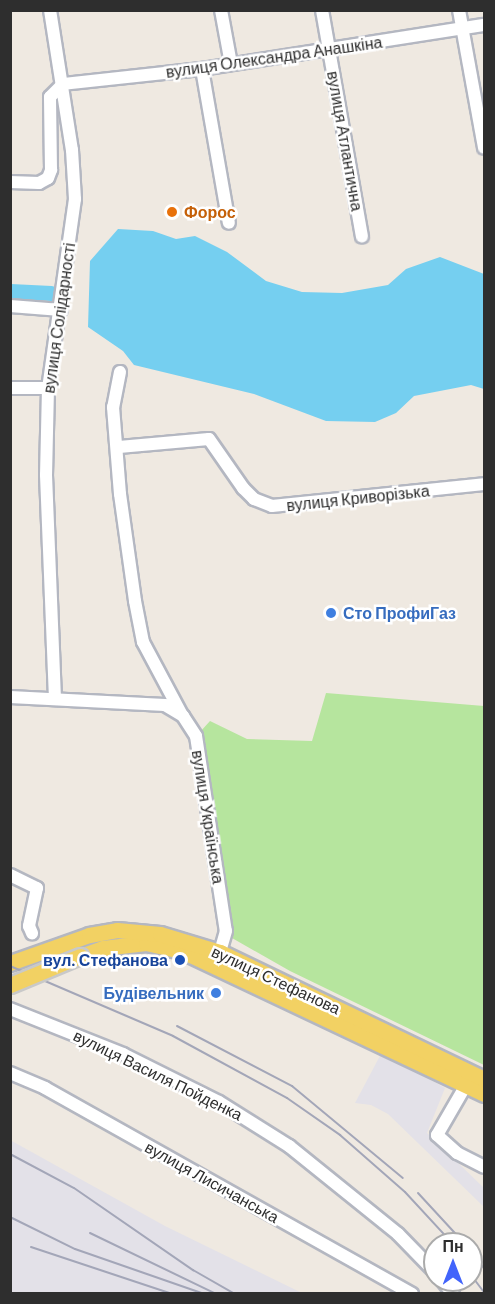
<!DOCTYPE html>
<meta charset="utf-8">
<style>
body{margin:0}
#map{position:relative;width:495px;height:1304px;overflow:hidden;background:#efe9e1;font-family:Barlow,sans-serif}
div>[style]{position:absolute}
.industrial>*{inset:0;background:#e3e1e8}
.green>*{inset:0;background:#b6e59e}
.water>*{inset:0;background:#75cff0}
.river>*{height:15px;margin:-7.5px;padding:0 7.5px;transform-origin:7.5px;border-radius:7.5px;background:#75cff0}
.roads{filter:drop-shadow(2px 0 #b4b7c1) drop-shadow(-2px 0 #b4b7c1) drop-shadow(0 2px #b4b7c1) drop-shadow(0 -2px #b4b7c1)}
.minor>*{height:12px;margin:-6px;padding:0 6px;transform-origin:6px;border-radius:6px;background:#fff}
.major>*{height:15px;margin:-7.5px;padding:0 7.5px;transform-origin:7.5px;border-radius:7.5px;background:#f2d163}
.rail>*{height:2px;margin:-1px;padding:0 1px;transform-origin:1px;border-radius:1px;background:#a3a6b8}
.bridges{filter:drop-shadow(2px 0 #c9c9c9) drop-shadow(-2px 0 #c9c9c9) drop-shadow(0 2px #c9c9c9) drop-shadow(0 -2px #c9c9c9)}
.major-bridge>*{height:15px;margin:-7.5px;padding:0 7.5px;transform-origin:7.5px;border-radius:7.5px;background:#f2d163}
.dots>*{width:16px;height:16px;translate:-50% -50%;box-sizing:border-box;border:3px solid #fff;border-radius:50%}
span{translate:-50% -50%;white-space:nowrap;text-align:center;line-height:1.15;-webkit-text-stroke:5px #fff;paint-order:stroke}
.street-label{font-size:16px;color:#2e2e2e}
.food-label{font-size:16px;color:#c56008;font-weight:700}
.left{translate:0 -50%;text-align:left}
.shop-label{font-size:16px;color:#366cbe;font-weight:700}
.right{translate:-100% -50%;text-align:right}
.transit-label{font-size:16px;color:#164399;font-weight:700}
.frame{position:absolute;inset:0;border:12px solid #2e2e2e;pointer-events:none}
.north{position:absolute;left:423px;top:1232px;width:60px;height:60px;box-sizing:border-box;background:#fff;border:2px solid #ababab;border-radius:50%;rotate:0deg;font-size:16px;font-weight:700;line-height:24px;text-align:center;color:#2e2e2e}
.north::after{content:'';display:block;margin:auto;width:21px;height:27px;background:#4264fb;clip-path:polygon(50% 0,100% 100%,50% 72%,0 100%)}
</style>
<div id="map">
<div class="industrial">
<i style="clip-path:polygon(382px 1052px,445px 1088px,427px 1133px,484px 1188px,484px 1207px,388px 1114px,371px 1105px,355px 1103px)"></i>
<i style="clip-path:polygon(10px 1140px,165px 1226px,302px 1293px,11px 1293px)"></i>
</div>
<div class="green">
<i style="clip-path:polygon(326px 693px,484px 706px,484px 1065px,290px 971px,232px 938px,200px 732px,210px 721px,247px 739px,312px 741px)"></i>
</div>
<div class="water">
<i style="clip-path:polygon(118px 229px,153px 231px,176px 239px,195px 236px,227px 252px,266px 281px,302px 292px,342px 293px,388px 285px,406px 269px,440px 257px,484px 274px,484px 389px,471px 385px,414px 396px,396px 413px,375px 422px,326px 421px,254px 394px,134px 365px,123px 351px,88px 327px,90px 261px)"></i>
</div>
<div class="river">
<i style="left:10px;top:291px;width:41px;rotate:2.8deg"></i>
</div>
<div class="roads">
<div class="minor">
<i style="left:50px;top:10px;width:142px;rotate:81.1deg"></i>
<i style="left:72px;top:150px;width:49px;rotate:86.5deg"></i>
<i style="left:75px;top:199px;width:191px;rotate:98.1deg"></i>
<i style="left:48px;top:388px;width:87px;rotate:91.3deg"></i>
<i style="left:46px;top:475px;width:224px;rotate:87.7deg"></i>
<i style="left:221px;top:10px;width:55px;rotate:79.5deg"></i>
<i style="left:322px;top:10px;width:230px;rotate:80deg"></i>
<i style="left:459px;top:10px;width:140px;rotate:79.7deg"></i>
<i style="left:202px;top:69px;width:156px;rotate:80.1deg"></i>
<i style="left:10px;top:182px;width:29px;rotate:2deg"></i>
<i style="left:39px;top:183px;width:10px;rotate:-29deg"></i>
<i style="left:48px;top:178px;width:9px;rotate:-69deg"></i>
<i style="left:51px;top:170px;width:73px;rotate:-90.8deg"></i>
<i style="left:50px;top:97px;width:18px;rotate:-45deg"></i>
<i style="left:63px;top:84px;width:140px;rotate:-6.2deg"></i>
<i style="left:202px;top:69px;width:285px;rotate:-8.9deg"></i>
<i style="left:10px;top:306px;width:51px;rotate:4.5deg"></i>
<i style="left:120px;top:372px;width:36px;rotate:101deg"></i>
<i style="left:113px;top:407px;width:87px;rotate:85.4deg"></i>
<i style="left:120px;top:494px;width:108px;rotate:82deg"></i>
<i style="left:135px;top:601px;width:42px;rotate:79deg"></i>
<i style="left:143px;top:642px;width:83px;rotate:61.9deg"></i>
<i style="left:10px;top:388px;width:38px"></i>
<i style="left:119px;top:447px;width:90px;rotate:-5.1deg"></i>
<i style="left:209px;top:439px;width:60px;rotate:55.2deg"></i>
<i style="left:243px;top:488px;width:16px;rotate:45deg"></i>
<i style="left:254px;top:499px;width:19px;rotate:21deg"></i>
<i style="left:272px;top:506px;width:213px;rotate:-5.9deg"></i>
<i style="left:10px;top:697px;width:155px;rotate:3deg"></i>
<i style="left:165px;top:705px;width:21px;rotate:31deg"></i>
<i style="left:183px;top:716px;width:24px;rotate:57deg"></i>
<i style="left:196px;top:736px;width:197px;rotate:81.3deg"></i>
<i style="left:226px;top:931px;width:22px;rotate:106deg"></i>
<i style="left:10px;top:875px;width:30px;rotate:26deg"></i>
<i style="left:37px;top:888px;width:39px;rotate:102deg"></i>
<i style="left:29px;top:926px;width:8px;rotate:67deg"></i>
<i style="left:10px;top:1009px;width:122px;rotate:21.7deg"></i>
<i style="left:123px;top:1054px;width:107px;rotate:26.6deg"></i>
<i style="left:219px;top:1102px;width:83px;rotate:32.2deg"></i>
<i style="left:289px;top:1146px;width:140px;rotate:38.9deg"></i>
<i style="left:398px;top:1234px;width:53px;rotate:45.8deg"></i>
<i style="left:10px;top:1073px;width:38px;rotate:23deg"></i>
<i style="left:45px;top:1088px;width:421px;rotate:29.3deg"></i>
<i style="left:466px;top:1085px;width:58px;rotate:120.1deg"></i>
<i style="left:437px;top:1135px;width:27px;rotate:42deg"></i>
<i style="left:457px;top:1153px;width:30px;rotate:27deg"></i>
<i style="left:442px;top:1280px;width:18px;rotate:52deg"></i>
</div>
<div class="major">
<i style="left:80px;top:956px;width:24px;rotate:-19deg"></i>
<i style="left:103px;top:948px;width:43px;rotate:-6.6deg"></i>
<i style="left:146px;top:943px;width:39px;rotate:13deg"></i>
<i style="left:184px;top:952px;width:332px;rotate:25.3deg"></i>
<i style="left:10px;top:963px;width:84px;rotate:-19.5deg"></i>
<i style="left:89px;top:935px;width:28px;rotate:-10deg"></i>
<i style="left:117px;top:930px;width:43px;rotate:5.3deg"></i>
<i style="left:160px;top:934px;width:63px;rotate:16.7deg"></i>
<i style="left:220px;top:952px;width:293px;rotate:25.7deg"></i>
</div>
</div>
<div class="rail">
<i style="left:10px;top:966px;width:177px;rotate:23.2deg"></i>
<i style="left:173px;top:1036px;width:130px;rotate:28.5deg"></i>
<i style="left:287px;top:1098px;width:65px;rotate:34.9deg"></i>
<i style="left:340px;top:1135px;width:86px;rotate:41.2deg"></i>
<i style="left:405px;top:1192px;width:71px;rotate:47.3deg"></i>
<i style="left:177px;top:1026px;width:130px;rotate:27.6deg"></i>
<i style="left:292px;top:1086px;width:144px;rotate:39.7deg"></i>
<i style="left:10px;top:1154px;width:72px;rotate:28deg"></i>
<i style="left:74px;top:1188px;width:145px;rotate:34.6deg"></i>
<i style="left:193px;top:1270px;width:48px;rotate:29.7deg"></i>
<i style="left:418px;top:1193px;width:69px;rotate:47.3deg"></i>
<i style="left:10px;top:1217px;width:72px;rotate:26.2deg"></i>
<i style="left:75px;top:1249px;width:137px;rotate:19.2deg"></i>
<i style="left:90px;top:1233px;width:140px;rotate:25.8deg"></i>
<i style="left:31px;top:1247px;width:149px;rotate:18.4deg"></i>
<i style="left:471px;top:1252px;width:21px;rotate:51deg"></i>
<i style="left:471px;top:1275px;width:21px;rotate:53deg"></i>
</div>
<div class="bridges">
<div class="major-bridge">
<i style="left:10px;top:985px;width:76px;rotate:-22.5deg"></i>
</div>
</div>
<div class="dots">
<i style="left:172px;top:212px;background:#e8710a"></i>
<i style="left:331px;top:613px;background:#3f7fe0"></i>
<i style="left:180px;top:960px;background:#1a4fb4"></i>
<i style="left:216px;top:993px;background:#3f7fe0"></i>
</div>
<div class="street-label">
<span style="left:274px;top:57px;rotate:-8deg">вулиця Олександра Анашкіна</span>
<span style="left:345px;top:141px;rotate:80deg">вулиця Атлантична</span>
<span style="left:59px;top:318px;rotate:-82deg">вулиця Солідарності</span>
<span style="left:358px;top:498px;rotate:-6deg">вулиця Криворізька</span>
<span style="left:208px;top:817px;rotate:81deg">вулиця Українська</span>
<span style="left:276px;top:980px;rotate:25deg">вулиця Стефанова</span>
<span style="left:158px;top:1075px;rotate:26deg">вулиця Василя Пойденка</span>
<span style="left:212px;top:1182px;rotate:29deg">вулиця Лисичанська</span>
</div>
<div class="food-label">
<span class="left" style="left:184px;top:212px">Форос</span>
</div>
<div class="shop-label">
<span class="left" style="left:343px;top:613px">Сто ПрофиГаз</span>
<span class="right" style="left:204px;top:993px">Будівельник</span>
</div>
<div class="transit-label">
<span class="right" style="left:168px;top:960px">вул. Стефанова</span>
</div>
<div class="frame"></div>
<div class="north">Пн</div>
</div>
